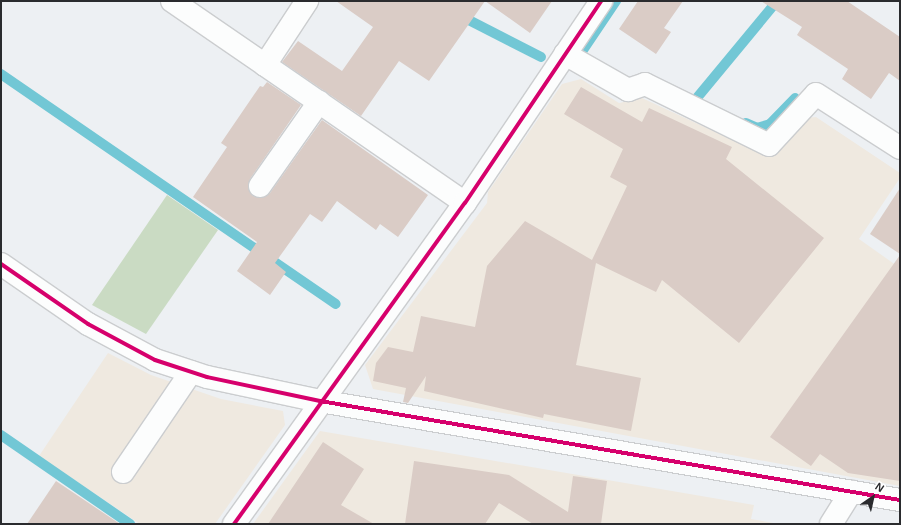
<!DOCTYPE html>
<style>
body{margin:0}
#map{position:relative;width:901px;height:525px;overflow:hidden;background:#edf0f3;font-family:Arial,sans-serif}
div>[style]{position:absolute}
.industrial>*{inset:0;background:#efe9e0}
.green>*{inset:0;background:#cadbc3}
.stream>*{height:10px;margin:-5px;padding:0 5px;transform-origin:5px;border-radius:5px;background:#72c7d5}
.building>*{inset:0;background:#daccc6}
.roads{filter:drop-shadow(1px 0 #cbcdcf) drop-shadow(-1px 0 #cbcdcf) drop-shadow(0 1px #cbcdcf) drop-shadow(0 -1px #cbcdcf)}
.minor>*{height:22px;margin:-11px;padding:0 11px;transform-origin:11px;border-radius:11px;background:#fcfdfd}
.cycleway>*{height:4px;margin:-2px;padding:0 2px;transform-origin:2px;border-radius:2px;background:#d6006c}
span{translate:-50% -50%;white-space:nowrap;text-align:center;line-height:1.15;-webkit-text-stroke:3.5px #fff;paint-order:stroke}
.frame{position:absolute;inset:0;border:2px solid #2a2b2e;pointer-events:none}
.north{position:absolute;left:853px;top:477px;width:40px;height:40px;-webkit-text-stroke:3px #fff;paint-order:stroke;rotate:34deg;font-size:11px;font-weight:700;line-height:16px;text-align:center;color:#2a2b2e}
.north::after{content:'';display:block;margin:auto;width:14px;height:18px;background:#2a2b2e;clip-path:polygon(50% 0,100% 100%,50% 72%,0 100%)}
</style>
<div id="map">
<div class="industrial">
<i style="clip-path:polygon(581px 79px,619px 103px,642px 98px,765px 155px,776px 155px,806px 118px,816px 117px,900px 173px,900px 178px,859px 239px,900px 268px,900px 486px,373px 389px,365px 365px,487px 203px,488px 192px,562px 84px)"></i>
<i style="clip-path:polygon(108px 353px,151px 375px,221px 399px,283px 411px,285px 425px,215px 524px,140px 524px,39px 456px)"></i>
<i style="clip-path:polygon(320px 431px,754px 505px,751px 519px,779px 524px,253px 524px)"></i>
</div>
<div class="green">
<i style="clip-path:polygon(167px 195px,218px 230px,146px 334px,92px 305px)"></i>
</div>
<div class="stream">
<i style="left:459px;top:15px;width:92px;rotate:27.1deg"></i>
<i style="left:581px;top:53px;width:63px;rotate:-56.1deg"></i>
<i style="left:1px;top:74px;width:406px;rotate:34.5deg"></i>
<i style="left:696px;top:99px;width:127px;rotate:-50.4deg"></i>
<i style="left:746px;top:123px;width:12px;rotate:24deg"></i>
<i style="left:757px;top:128px;width:14px;rotate:-17deg"></i>
<i style="left:770px;top:124px;width:36px;rotate:-46deg"></i>
<i style="left:1px;top:435px;width:157px;rotate:34.6deg"></i>
</div>
<div class="building">
<i style="clip-path:polygon(336px 1px,552px 1px,530px 33px,485px 1px,429px 81px,399px 61px,361px 116px,282px 62px,298px 41px,342px 71px,373px 27px)"></i>
<i style="clip-path:polygon(638px 1px,683px 1px,664px 28px,671px 32px,656px 54px,619px 29px)"></i>
<i style="clip-path:polygon(761px 1px,847px 1px,900px 37px,900px 81px,889px 73px,871px 99px,842px 79px,848px 69px,797px 35px,802px 27px)"></i>
<i style="clip-path:polygon(267px 82px,301px 105px,250px 179px,249px 191px,253px 196px,265px 197px,270px 193px,322px 120px,428px 195px,398px 237px,380px 224px,376px 230px,337px 201px,322px 222px,310px 214px,275px 263px,286px 272px,270px 295px,237px 271px,257px 242px,193px 197px,227px 147px,221px 143px,260px 86px,263px 87px)"></i>
<i style="clip-path:polygon(581px 87px,642px 122px,649px 108px,732px 147px,726px 159px,824px 238px,739px 343px,662px 280px,656px 292px,596px 263px,576px 365px,641px 378px,631px 431px,544px 414px,543px 418px,424px 391px,426px 376px,408px 403px,403px 402px,406px 388px,373px 381px,376px 363px,388px 347px,413px 352px,421px 316px,475px 327px,487px 266px,525px 221px,592px 260px,627px 186px,610px 177px,623px 149px,564px 114px)"></i>
<i style="clip-path:polygon(900px 188px,900px 254px,870px 234px)"></i>
<i style="clip-path:polygon(900px 255px,900px 481px,848px 473px,820px 454px,811px 466px,770px 437px)"></i>
<i style="clip-path:polygon(323px 442px,364px 469px,341px 505px,374px 524px,268px 524px)"></i>
<i style="clip-path:polygon(414px 461px,509px 475px,568px 512px,573px 476px,607px 481px,601px 524px,533px 524px,499px 503px,485px 524px,405px 524px)"></i>
<i style="clip-path:polygon(56px 481px,120px 524px,27px 524px)"></i>
</div>
<div class="roads">
<div class="minor">
<i style="left:172px;top:1px;width:113px;rotate:34.5deg"></i>
<i style="left:265px;top:65px;width:77px;rotate:-56.7deg"></i>
<i style="left:565px;top:54px;width:73px;rotate:29.7deg"></i>
<i style="left:628px;top:90px;width:18px;rotate:-19deg"></i>
<i style="left:645px;top:84px;width:138px;rotate:26.2deg"></i>
<i style="left:769px;top:145px;width:69px;rotate:-47.3deg"></i>
<i style="left:816px;top:94px;width:100px;rotate:32.7deg"></i>
<i style="left:265px;top:65px;width:243px;rotate:34.6deg"></i>
<i style="left:260px;top:186px;width:103px;rotate:-54.9deg"></i>
<i style="left:1px;top:264px;width:106px;rotate:34.6deg"></i>
<i style="left:88px;top:324px;width:76px;rotate:28.2deg"></i>
<i style="left:155px;top:360px;width:55px;rotate:18.1deg"></i>
<i style="left:207px;top:377px;width:116px;rotate:12deg"></i>
<i style="left:320px;top:401px;width:588px;rotate:9.69deg"></i>
<i style="left:123px;top:472px;width:121px;rotate:-55.8deg"></i>
<i style="left:234px;top:524px;width:395px;rotate:-54.3deg"></i>
<i style="left:465px;top:203px;width:244px;rotate:-56deg"></i>
<i style="left:831px;top:524px;width:38px;rotate:-58deg"></i>
</div>
</div>
<div class="cycleway">
<i style="left:1px;top:264px;width:106px;rotate:34.6deg"></i>
<i style="left:88px;top:324px;width:76px;rotate:28.2deg"></i>
<i style="left:155px;top:360px;width:55px;rotate:18.1deg"></i>
<i style="left:207px;top:377px;width:116px;rotate:12deg"></i>
<i style="left:320px;top:401px;width:588px;rotate:9.69deg"></i>
<i style="left:234px;top:524px;width:395px;rotate:-54.3deg"></i>
<i style="left:465px;top:203px;width:244px;rotate:-56deg"></i>
</div>
<div class="frame"></div>
<div class="north">N</div>
</div>
